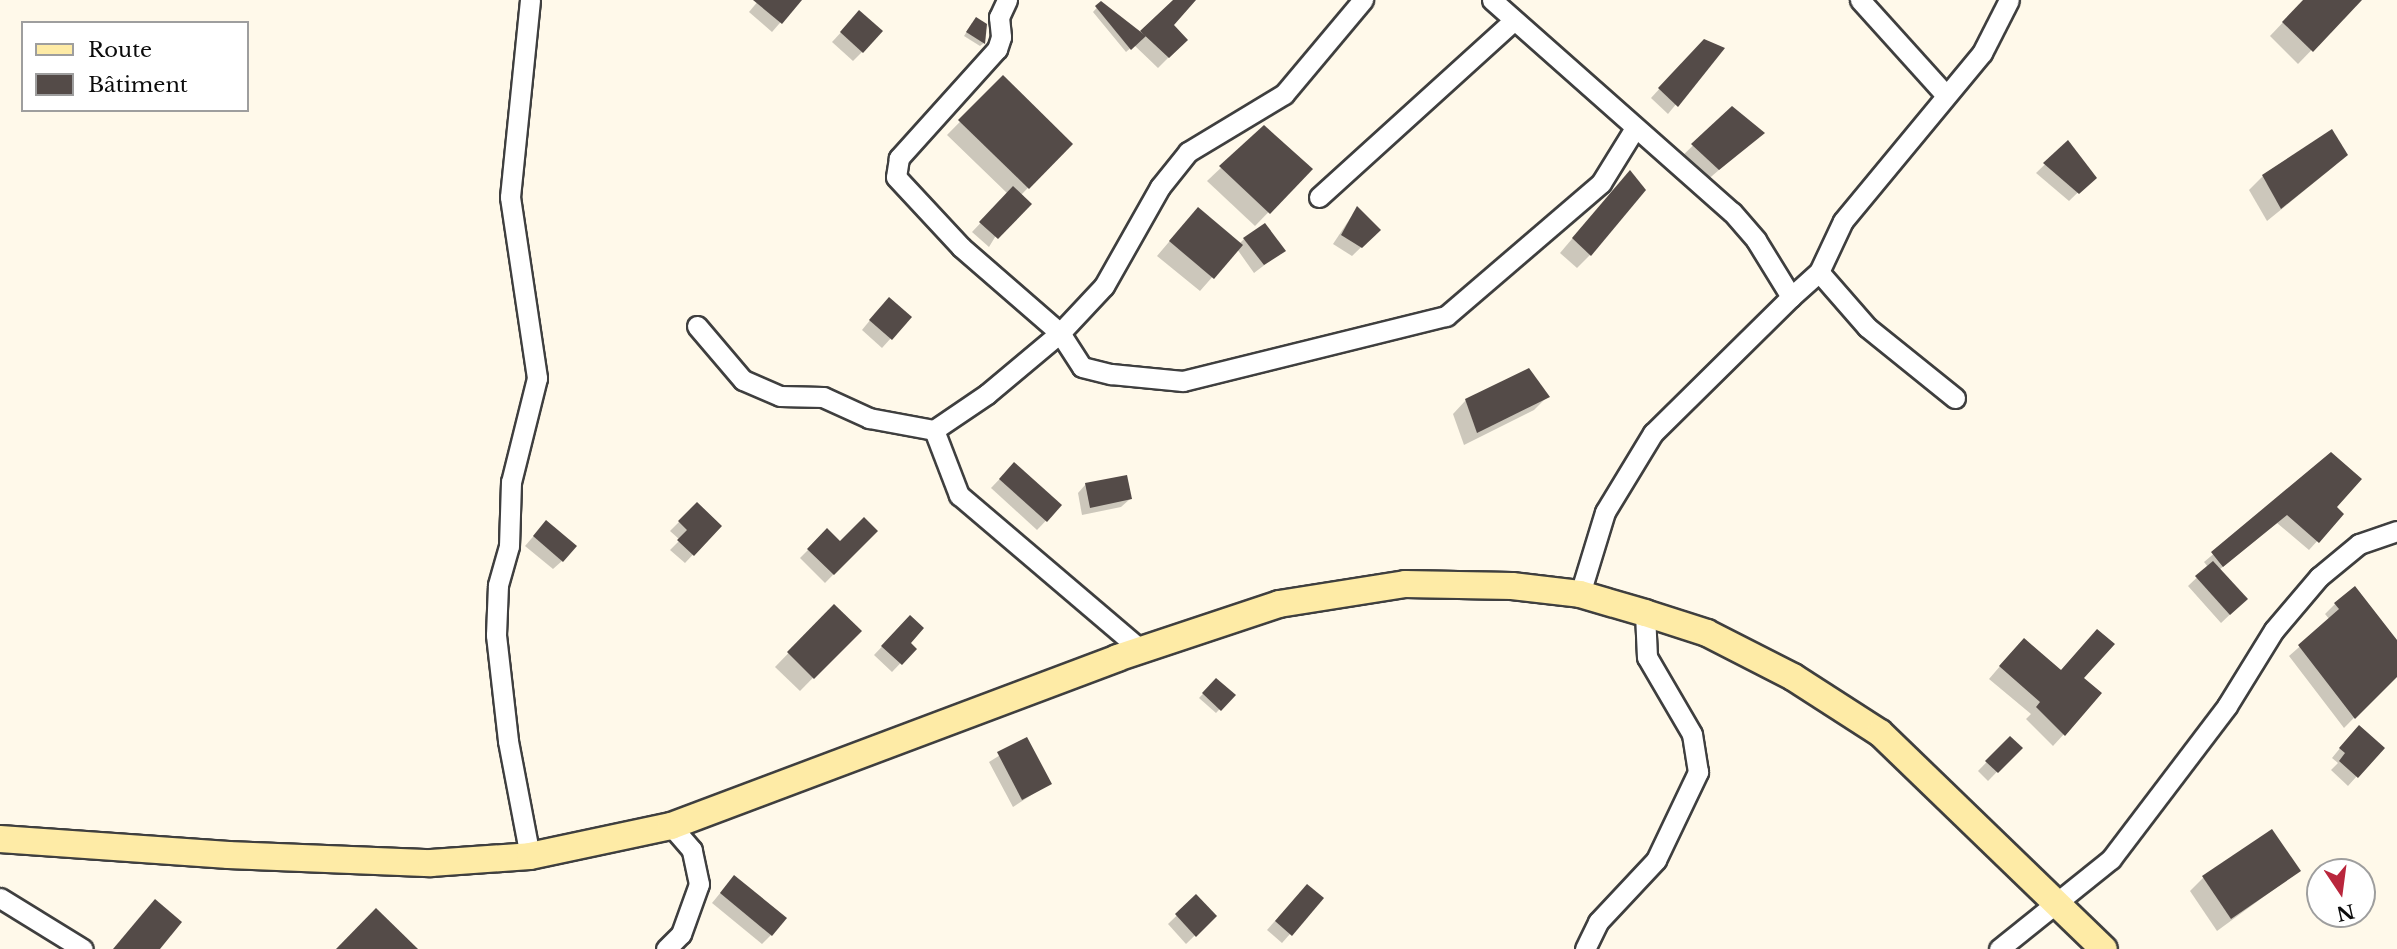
<!DOCTYPE html>
<meta charset="utf-8">
<style>
body{margin:0}
#map{position:relative;width:2397px;height:949px;overflow:hidden;background:#fff9ea;font-family:"Libre Baskerville",serif}
div>[style]{position:absolute}
.shadow>*{inset:0;background:#0003}
.building>*{inset:0;background:#544b48}
.roads{filter:drop-shadow(2px 0 #3f3f3f) drop-shadow(-2px 0 #3f3f3f) drop-shadow(0 2px #3f3f3f) drop-shadow(0 -2px #3f3f3f)}
.minor>*{height:19px;margin:-9.5px;padding:0 9.5px;transform-origin:9.5px;border-radius:9.5px;background:#fff}
.secondary>*{height:26px;margin:-13px;padding:0 13px;transform-origin:13px;border-radius:13px;background:#feeba6}
span{translate:-50% -50%;white-space:nowrap;text-align:center;line-height:1.15;-webkit-text-stroke:7px #fff;paint-order:stroke}
.legend{position:absolute;left:21px;top:21px;width:228px;height:91px;box-sizing:border-box;background:#fff;border:2px solid #9e9e9e;margin:0;padding:9px 12px;list-style:none;font-size:21px;color:#0c0c0c}
.legend li{display:flex;align-items:center;gap:14px;height:35px}
.legend b{width:35px;border:2px solid #9e9e9e}
.north{position:absolute;left:2306px;top:858px;width:70px;height:70px;box-sizing:border-box;background:#fff;border:2px solid #9e9e9e;border-radius:50%;rotate:167deg;font-size:19px;font-weight:700;line-height:28px;text-align:center;color:#0c0c0c}
.north::after{content:'';display:block;margin:auto;width:24px;height:32px;background:#b9263c;clip-path:polygon(50% 0,100% 100%,50% 72%,0 100%)}
</style>
<div id="map">
<div class="shadow">
<i style="clip-path:polygon(759px 0,800px 0,772px 32px,749px 12px)"></i>
<i style="clip-path:polygon(1175px 0,1194px 0,1172px 25px,1186px 40px,1158px 68px,1134px 45px,1126px 52px,1093px 12px,1101px 3px,1140px 34px)"></i>
<i style="clip-path:polygon(2304px 0,2356px 4px,2298px 64px,2270px 36px)"></i>
<i style="clip-path:polygon(859px 13px,862px 52px,853px 61px,832px 42px)"></i>
<i style="clip-path:polygon(972px 23px,984px 43px,980px 46px,964px 36px)"></i>
<i style="clip-path:polygon(1722px 48px,1668px 114px,1651px 98px,1695px 50px)"></i>
<i style="clip-path:polygon(1003px 78px,1071px 144px,1020px 196px,989px 247px,972px 232px,1008px 194px,947px 135px)"></i>
<i style="clip-path:polygon(1732px 108px,1762px 133px,1705px 182px,1679px 159px)"></i>
<i style="clip-path:polygon(1264px 127px,1310px 169px,1255px 226px,1207px 181px)"></i>
<i style="clip-path:polygon(2068px 142px,2094px 177px,2069px 201px,2036px 173px)"></i>
<i style="clip-path:polygon(2345px 155px,2332px 168px,2267px 221px,2249px 190px,2263px 176px)"></i>
<i style="clip-path:polygon(1629px 172px,1590px 255px,1577px 268px,1560px 253px)"></i>
<i style="clip-path:polygon(1357px 208px,1379px 230px,1352px 256px,1333px 244px)"></i>
<i style="clip-path:polygon(1185px 223px,1239px 244px,1244px 239px,1283px 251px,1254px 273px,1237px 249px,1200px 291px,1157px 256px)"></i>
<i style="clip-path:polygon(880px 308px,910px 317px,882px 348px,862px 330px)"></i>
<i style="clip-path:polygon(1547px 397px,1534px 410px,1464px 445px,1453px 414px,1466px 400px)"></i>
<i style="clip-path:polygon(2331px 455px,2335px 507px,2342px 514px,2309px 550px,2277px 523px,2219px 570px,2237px 608px,2221px 623px,2188px 586px,2208px 567px,2204px 562px)"></i>
<i style="clip-path:polygon(1014px 464px,1060px 506px,1037px 530px,991px 488px)"></i>
<i style="clip-path:polygon(1086px 484px,1130px 499px,1121px 507px,1082px 515px,1078px 493px)"></i>
<i style="clip-path:polygon(697px 504px,720px 526px,685px 563px,670px 550px,680px 540px,670px 531px)"></i>
<i style="clip-path:polygon(538px 531px,562px 561px,553px 569px,525px 546px)"></i>
<i style="clip-path:polygon(827px 531px,840px 543px,876px 531px,825px 583px,800px 558px)"></i>
<i style="clip-path:polygon(2335px 604px,2397px 642px,2397px 674px,2344px 728px,2289px 656px,2330px 620px,2325px 614px)"></i>
<i style="clip-path:polygon(834px 606px,859px 631px,800px 691px,775px 667px)"></i>
<i style="clip-path:polygon(910px 617px,908px 643px,914px 649px,892px 672px,874px 655px)"></i>
<i style="clip-path:polygon(2013px 651px,2082px 678px,2064px 734px,2053px 746px,2026px 719px,2031px 714px,1989px 679px)"></i>
<i style="clip-path:polygon(1216px 680px,1233px 695px,1216px 713px,1199px 698px)"></i>
<i style="clip-path:polygon(2350px 736px,2382px 748px,2348px 786px,2331px 770px,2338px 763px,2332px 758px)"></i>
<i style="clip-path:polygon(2010px 738px,2020px 748px,1988px 781px,1978px 771px)"></i>
<i style="clip-path:polygon(1026px 739px,1050px 783px,1013px 807px,989px 762px)"></i>
<i style="clip-path:polygon(2299px 871px,2217px 931px,2190px 891px,2203px 878px)"></i>
<i style="clip-path:polygon(726px 886px,771px 935px,762px 944px,712px 903px)"></i>
<i style="clip-path:polygon(1298px 895px,1290px 934px,1282px 943px,1267px 930px)"></i>
<i style="clip-path:polygon(1196px 897px,1215px 916px,1186px 944px,1168px 924px)"></i>
</div>
<div class="building">
<i style="clip-path:polygon(753px 0,802px 0,782px 24px)"></i>
<i style="clip-path:polygon(1173px 0,1196px 0,1174px 25px,1188px 40px,1169px 58px,1140px 31px)"></i>
<i style="clip-path:polygon(2303px 0,2362px 0,2313px 52px,2282px 22px)"></i>
<i style="clip-path:polygon(1101px 1px,1146px 36px,1131px 50px,1095px 6px)"></i>
<i style="clip-path:polygon(859px 10px,883px 31px,863px 53px,840px 32px)"></i>
<i style="clip-path:polygon(976px 17px,987px 24px,985px 44px,966px 32px)"></i>
<i style="clip-path:polygon(1704px 39px,1725px 48px,1678px 107px,1658px 88px)"></i>
<i style="clip-path:polygon(1003px 75px,1073px 144px,1029px 189px,958px 120px)"></i>
<i style="clip-path:polygon(1732px 106px,1765px 133px,1719px 170px,1691px 144px)"></i>
<i style="clip-path:polygon(1264px 125px,1313px 169px,1270px 214px,1219px 166px)"></i>
<i style="clip-path:polygon(2332px 129px,2348px 155px,2281px 209px,2262px 175px)"></i>
<i style="clip-path:polygon(2068px 140px,2097px 178px,2079px 194px,2043px 163px)"></i>
<i style="clip-path:polygon(1630px 170px,1646px 190px,1591px 256px,1572px 238px)"></i>
<i style="clip-path:polygon(1013px 186px,1032px 204px,998px 239px,979px 222px)"></i>
<i style="clip-path:polygon(1357px 206px,1381px 230px,1362px 248px,1341px 235px)"></i>
<i style="clip-path:polygon(1198px 207px,1243px 245px,1214px 279px,1169px 241px)"></i>
<i style="clip-path:polygon(1265px 223px,1286px 251px,1264px 265px,1243px 238px)"></i>
<i style="clip-path:polygon(889px 297px,912px 317px,892px 340px,869px 320px)"></i>
<i style="clip-path:polygon(1529px 368px,1550px 397px,1477px 433px,1465px 399px)"></i>
<i style="clip-path:polygon(2331px 452px,2362px 479px,2337px 507px,2344px 514px,2319px 543px,2287px 515px,2223px 567px,2211px 552px)"></i>
<i style="clip-path:polygon(1014px 462px,1062px 505px,1047px 522px,999px 479px)"></i>
<i style="clip-path:polygon(1127px 475px,1132px 499px,1090px 508px,1085px 483px)"></i>
<i style="clip-path:polygon(697px 502px,722px 526px,694px 556px,677px 540px,687px 530px,678px 521px)"></i>
<i style="clip-path:polygon(864px 517px,878px 531px,834px 575px,807px 549px,827px 528px,840px 541px)"></i>
<i style="clip-path:polygon(546px 520px,577px 546px,563px 562px,533px 536px)"></i>
<i style="clip-path:polygon(2213px 561px,2248px 599px,2230px 615px,2195px 576px)"></i>
<i style="clip-path:polygon(2355px 586px,2397px 640px,2397px 677px,2355px 719px,2298px 645px,2339px 609px,2334px 603px)"></i>
<i style="clip-path:polygon(834px 604px,862px 631px,814px 679px,787px 652px)"></i>
<i style="clip-path:polygon(910px 615px,924px 628px,911px 643px,917px 649px,902px 665px,881px 646px)"></i>
<i style="clip-path:polygon(2097px 629px,2115px 644px,2084px 678px,2102px 693px,2065px 736px,2036px 707px,2040px 702px,1999px 666px,2024px 638px,2061px 670px)"></i>
<i style="clip-path:polygon(1216px 678px,1236px 695px,1221px 711px,1202px 693px)"></i>
<i style="clip-path:polygon(2359px 725px,2385px 748px,2358px 778px,2339px 761px,2345px 753px,2339px 748px)"></i>
<i style="clip-path:polygon(2010px 736px,2023px 748px,1998px 773px,1985px 761px)"></i>
<i style="clip-path:polygon(1027px 737px,1052px 784px,1022px 800px,997px 752px)"></i>
<i style="clip-path:polygon(2272px 829px,2301px 871px,2231px 919px,2202px 876px)"></i>
<i style="clip-path:polygon(734px 875px,787px 918px,772px 936px,720px 893px)"></i>
<i style="clip-path:polygon(1307px 884px,1324px 898px,1292px 936px,1275px 921px)"></i>
<i style="clip-path:polygon(1196px 894px,1217px 916px,1196px 937px,1175px 914px)"></i>
<i style="clip-path:polygon(155px 899px,182px 922px,160px 949px,113px 949px)"></i>
<i style="clip-path:polygon(376px 908px,418px 949px,336px 949px)"></i>
</div>
<div class="roads">
<div class="minor">
<i style="left:530px;top:0;width:198px;rotate:95.8deg"></i>
<i style="left:510px;top:197px;width:183px;rotate:81.5deg"></i>
<i style="left:537px;top:378px;width:107px;rotate:104deg"></i>
<i style="left:511px;top:482px;width:64px;rotate:91.8deg"></i>
<i style="left:509px;top:546px;width:41px;rotate:105.8deg"></i>
<i style="left:498px;top:585px;width:50px;rotate:92.3deg"></i>
<i style="left:496px;top:635px;width:107px;rotate:83.5deg"></i>
<i style="left:508px;top:741px;width:117px;rotate:79.2deg"></i>
<i style="left:1007px;top:0;width:19px;rotate:115deg"></i>
<i style="left:999px;top:17px;width:20px;rotate:84deg"></i>
<i style="left:1001px;top:37px;width:13px;rotate:108deg"></i>
<i style="left:997px;top:49px;width:147px;rotate:132deg"></i>
<i style="left:899px;top:158px;width:19px;rotate:99deg"></i>
<i style="left:896px;top:177px;width:96px;rotate:47.1deg"></i>
<i style="left:961px;top:247px;width:131px;rotate:41deg"></i>
<i style="left:1060px;top:333px;width:40px;rotate:57.1deg"></i>
<i style="left:1082px;top:367px;width:30px;rotate:14deg"></i>
<i style="left:1111px;top:374px;width:72px;rotate:5.6deg"></i>
<i style="left:1183px;top:381px;width:271px;rotate:-13.9deg"></i>
<i style="left:1446px;top:316px;width:204px;rotate:-40.6deg"></i>
<i style="left:1601px;top:183px;width:65px;rotate:-58.3deg"></i>
<i style="left:1492px;top:0;width:320px;rotate:41.5deg"></i>
<i style="left:1732px;top:212px;width:37px;rotate:49deg"></i>
<i style="left:1756px;top:240px;width:67px;rotate:58.4deg"></i>
<i style="left:1791px;top:297px;width:194px;rotate:135.4deg"></i>
<i style="left:1653px;top:433px;width:92px;rotate:121.3deg"></i>
<i style="left:1605px;top:512px;width:86px;rotate:107deg"></i>
<i style="left:1860px;top:0;width:127px;rotate:47.9deg"></i>
<i style="left:1319px;top:197px;width:262px;rotate:-42.2deg"></i>
<i style="left:1791px;top:297px;width:38px;rotate:-42deg"></i>
<i style="left:697px;top:326px;width:71px;rotate:49.6deg"></i>
<i style="left:743px;top:380px;width:40px;rotate:23.4deg"></i>
<i style="left:780px;top:396px;width:43px;rotate:1.3deg"></i>
<i style="left:823px;top:397px;width:51px;rotate:24.5deg"></i>
<i style="left:869px;top:418px;width:66px;rotate:10.5deg"></i>
<i style="left:934px;top:430px;width:64px;rotate:-34.2deg"></i>
<i style="left:987px;top:394px;width:95px;rotate:-39.9deg"></i>
<i style="left:1060px;top:333px;width:64px;rotate:-46.9deg"></i>
<i style="left:1104px;top:286px;width:114px;rotate:-60.5deg"></i>
<i style="left:1160px;top:187px;width:45px;rotate:-51.3deg"></i>
<i style="left:1188px;top:152px;width:112px;rotate:-31.1deg"></i>
<i style="left:1284px;top:94px;width:123px;rotate:-50deg"></i>
<i style="left:1955px;top:398px;width:113px;rotate:-141.1deg"></i>
<i style="left:1867px;top:327px;width:73px;rotate:-131.1deg"></i>
<i style="left:1819px;top:272px;width:56px;rotate:-64.8deg"></i>
<i style="left:1843px;top:221px;width:218px;rotate:-50.4deg"></i>
<i style="left:1982px;top:53px;width:59px;rotate:-63deg"></i>
<i style="left:934px;top:430px;width:70px;rotate:69deg"></i>
<i style="left:959px;top:495px;width:239px;rotate:40.4deg"></i>
<i style="left:0;top:898px;width:97px;rotate:31.6deg"></i>
<i style="left:666px;top:949px;width:21px;rotate:-45deg"></i>
<i style="left:681px;top:934px;width:53px;rotate:-70.2deg"></i>
<i style="left:699px;top:884px;width:35px;rotate:-102deg"></i>
<i style="left:692px;top:850px;width:32px;rotate:-131deg"></i>
<i style="left:1585px;top:949px;width:30px;rotate:-64deg"></i>
<i style="left:1598px;top:922px;width:85px;rotate:-46.9deg"></i>
<i style="left:1656px;top:860px;width:98px;rotate:-64.5deg"></i>
<i style="left:1698px;top:772px;width:38px;rotate:-99deg"></i>
<i style="left:1692px;top:734px;width:89px;rotate:-120.3deg"></i>
<i style="left:1647px;top:657px;width:44px;rotate:-92.6deg"></i>
<i style="left:1999px;top:949px;width:144px;rotate:-38.8deg"></i>
<i style="left:2111px;top:859px;width:192px;rotate:-52.8deg"></i>
<i style="left:2227px;top:706px;width:89px;rotate:-58.3deg"></i>
<i style="left:2274px;top:630px;width:70px;rotate:-49.7deg"></i>
<i style="left:2319px;top:577px;width:52px;rotate:-39.5deg"></i>
<i style="left:2359px;top:544px;width:40px;rotate:-18.9deg"></i>
</div>
<div class="secondary">
<i style="left:0;top:839px;width:229px;rotate:4deg"></i>
<i style="left:228px;top:855px;width:203px;rotate:2.3deg"></i>
<i style="left:431px;top:863px;width:99px;rotate:-4deg"></i>
<i style="left:530px;top:856px;width:144px;rotate:-12deg"></i>
<i style="left:671px;top:826px;width:477px;rotate:-20.6deg"></i>
<i style="left:1117px;top:658px;width:171px;rotate:-18.4deg"></i>
<i style="left:1279px;top:604px;width:128px;rotate:-9deg"></i>
<i style="left:1405px;top:584px;width:107px;rotate:1.1deg"></i>
<i style="left:1512px;top:586px;width:68px;rotate:6.7deg"></i>
<i style="left:1580px;top:594px;width:68px;rotate:16.3deg"></i>
<i style="left:1645px;top:613px;width:65px;rotate:17.9deg"></i>
<i style="left:1707px;top:633px;width:97px;rotate:27.1deg"></i>
<i style="left:1793px;top:677px;width:103px;rotate:32.8deg"></i>
<i style="left:1880px;top:733px;width:311px;rotate:44deg"></i>
</div>
</div>
<ul class="legend">
<li><b style="height:9px;background:#feeba6"></b>Route</li>
<li><b style="height:19px;background:#544b48"></b>Bâtiment</li>
</ul>
<div class="north">N</div>
</div>
